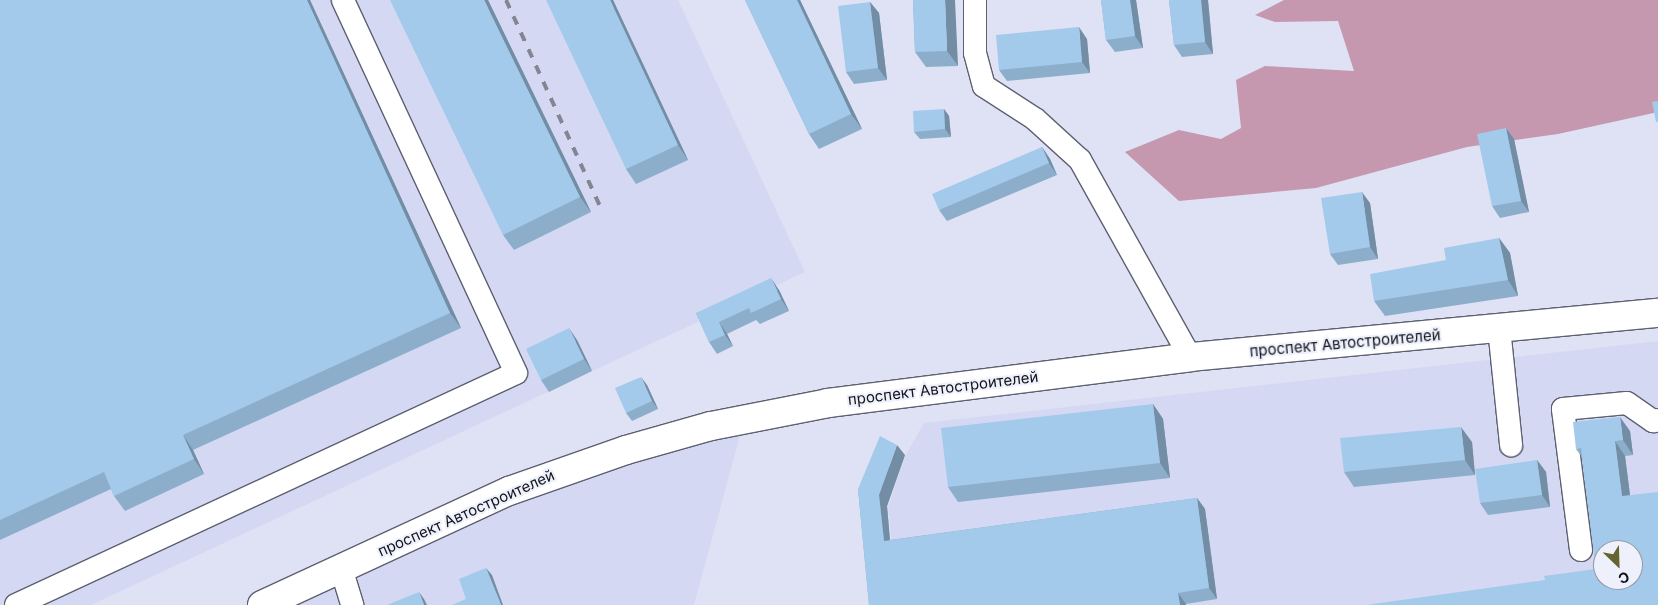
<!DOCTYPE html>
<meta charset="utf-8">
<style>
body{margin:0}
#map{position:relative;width:1658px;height:605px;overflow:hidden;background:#dfe2f5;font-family:Inter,sans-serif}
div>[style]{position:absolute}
.built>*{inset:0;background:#d4d8f3}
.forest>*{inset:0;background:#c598af}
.roads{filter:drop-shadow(1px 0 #5d6071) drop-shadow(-1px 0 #5d6071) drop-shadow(0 1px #5d6071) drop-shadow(0 -1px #5d6071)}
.minor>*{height:22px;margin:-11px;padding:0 11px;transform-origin:11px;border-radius:11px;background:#fff}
.major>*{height:28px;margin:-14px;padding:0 14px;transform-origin:14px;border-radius:14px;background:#fff}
.rail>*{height:4px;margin-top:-2px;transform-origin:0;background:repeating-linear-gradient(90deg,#838592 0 9px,transparent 0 18px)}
.wall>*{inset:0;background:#8caeca}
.shaded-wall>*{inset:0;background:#728da4}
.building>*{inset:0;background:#a3caeb}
span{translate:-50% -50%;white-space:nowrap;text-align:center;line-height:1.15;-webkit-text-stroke:4px #eef0fc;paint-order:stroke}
.street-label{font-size:15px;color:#13141a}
.north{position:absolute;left:1593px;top:540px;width:50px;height:50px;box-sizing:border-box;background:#eef0fc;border:1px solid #9698a2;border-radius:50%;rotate:156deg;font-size:14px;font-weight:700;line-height:20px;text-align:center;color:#13141a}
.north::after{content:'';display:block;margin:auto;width:18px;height:22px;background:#656431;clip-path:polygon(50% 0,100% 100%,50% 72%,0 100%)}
</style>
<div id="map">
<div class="built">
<i style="clip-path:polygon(0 0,678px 0,805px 272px,91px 605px,0 605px)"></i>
<i style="clip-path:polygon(evenodd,1658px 341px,1658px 605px,898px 605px,888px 507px,905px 456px,924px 423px,1658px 341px,1603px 550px,1633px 550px,1633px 580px,1603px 580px,1603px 550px)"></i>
<i style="clip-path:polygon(742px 428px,694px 605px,291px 605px,532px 491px)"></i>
</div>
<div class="forest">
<i style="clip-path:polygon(1284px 0,1658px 0,1658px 112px,1558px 134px,1467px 147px,1316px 188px,1179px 201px,1125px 152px,1179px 130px,1221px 139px,1241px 128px,1236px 80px,1265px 66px,1354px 71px,1338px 21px,1275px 22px,1255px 15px)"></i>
</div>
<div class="roads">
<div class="minor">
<i style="left:975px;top:0;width:53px;rotate:90deg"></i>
<i style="left:975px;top:53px;width:34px;rotate:75deg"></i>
<i style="left:984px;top:86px;width:61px;rotate:32.9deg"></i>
<i style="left:1035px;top:119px;width:61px;rotate:42.3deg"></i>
<i style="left:1080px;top:160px;width:226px;rotate:60.8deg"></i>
<i style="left:1499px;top:328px;width:118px;rotate:84.1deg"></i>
<i style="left:1581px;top:550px;width:142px;rotate:-97.3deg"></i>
<i style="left:1563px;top:409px;width:64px;rotate:-5.4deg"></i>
<i style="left:1627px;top:403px;width:32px;rotate:35deg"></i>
<i style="left:1653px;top:421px;width:5px;rotate:-11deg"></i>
<i style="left:341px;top:568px;width:39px;rotate:73deg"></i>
<i style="left:16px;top:605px;width:551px;rotate:-24.89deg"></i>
<i style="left:516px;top:373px;width:411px;rotate:-114.9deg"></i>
</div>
<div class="major">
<i style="left:262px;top:605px;width:272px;rotate:-24.8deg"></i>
<i style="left:509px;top:491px;width:124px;rotate:-19.3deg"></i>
<i style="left:626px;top:450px;width:88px;rotate:-15.8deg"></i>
<i style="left:711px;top:426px;width:119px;rotate:-11.1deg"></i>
<i style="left:828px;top:403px;width:365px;rotate:-7.2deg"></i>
<i style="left:1190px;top:357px;width:470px;rotate:-5.4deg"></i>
</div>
</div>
<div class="rail">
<i style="left:506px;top:0;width:226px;rotate:65.5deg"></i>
</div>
<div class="wall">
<i style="clip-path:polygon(0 0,310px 0,461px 328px,193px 450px,204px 474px,125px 511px,114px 496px,111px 489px,0 540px)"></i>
<i style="clip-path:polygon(488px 0,591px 212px,514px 250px,503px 235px)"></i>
<i style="clip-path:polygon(613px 0,688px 160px,636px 184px,626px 169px)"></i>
<i style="clip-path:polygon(745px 0,800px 0,862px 129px,819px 149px,809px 134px)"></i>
<i style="clip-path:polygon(913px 0,958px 66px,926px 67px,915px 52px)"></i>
<i style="clip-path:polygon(1101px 0,1136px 0,1143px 48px,1115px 52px,1106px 40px)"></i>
<i style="clip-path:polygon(1169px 0,1208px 0,1213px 54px,1182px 57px,1174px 45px)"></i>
<i style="clip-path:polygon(870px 2px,879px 13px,887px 80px,854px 84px,846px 72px)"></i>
<i style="clip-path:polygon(1087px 39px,1090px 73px,1007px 81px,999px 70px)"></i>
<i style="clip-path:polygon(944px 109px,949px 116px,951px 137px,920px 139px,914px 132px)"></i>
<i style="clip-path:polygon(1506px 128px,1514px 139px,1529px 212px,1500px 218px,1492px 206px)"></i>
<i style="clip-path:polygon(1042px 147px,1050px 159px,1057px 175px,947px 221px,939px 210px)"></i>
<i style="clip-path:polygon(1370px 203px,1378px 259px,1338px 265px,1330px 254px)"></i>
<i style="clip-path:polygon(1499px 238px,1510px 253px,1518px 296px,1385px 316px,1374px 301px)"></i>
<i style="clip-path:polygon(779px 290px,789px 311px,760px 324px,756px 320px,727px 334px,733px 346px,717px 354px,709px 342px,696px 313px)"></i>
<i style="clip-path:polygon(577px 340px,592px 371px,549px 392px,541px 380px)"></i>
<i style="clip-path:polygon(647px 385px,658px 409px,632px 421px,626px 413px)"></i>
<i style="clip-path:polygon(1153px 404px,1163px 419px,1170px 478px,958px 502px,948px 487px)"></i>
<i style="clip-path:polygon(1630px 431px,1633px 455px,1625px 456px,1630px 495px,1658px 605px,1545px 580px,1596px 569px,1582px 457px,1576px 449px)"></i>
<i style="clip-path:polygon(1472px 442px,1475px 475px,1354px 487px,1344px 472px)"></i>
<i style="clip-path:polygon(905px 455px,887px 506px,890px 540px,1197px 498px,1205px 509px,1217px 599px,1186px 604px,869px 605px,858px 489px)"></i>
<i style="clip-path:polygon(1537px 460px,1546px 472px,1550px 507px,1488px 515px,1480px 503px)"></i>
</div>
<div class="shaded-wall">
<i style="clip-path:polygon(307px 0,310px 0,461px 328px,450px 313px)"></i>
<i style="clip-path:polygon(484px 0,488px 0,591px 212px,580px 197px)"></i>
<i style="clip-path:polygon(610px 0,613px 0,688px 160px,678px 145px)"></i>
<i style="clip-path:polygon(797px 0,800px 0,862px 129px,851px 114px)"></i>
<i style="clip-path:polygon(945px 0,955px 0,958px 66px,947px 51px)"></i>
<i style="clip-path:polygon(1130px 0,1136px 0,1143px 48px,1135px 36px)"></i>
<i style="clip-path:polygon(1201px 0,1208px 0,1213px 54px,1205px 42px)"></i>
<i style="clip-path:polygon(870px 2px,879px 13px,887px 80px,878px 68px)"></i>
<i style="clip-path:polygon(1079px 27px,1087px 39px,1090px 73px,1082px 62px)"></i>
<i style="clip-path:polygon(944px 109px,949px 116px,951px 137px,945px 129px)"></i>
<i style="clip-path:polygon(1506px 128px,1514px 139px,1529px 212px,1521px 201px)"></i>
<i style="clip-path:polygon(1042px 147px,1050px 159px,1057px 175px,1049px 163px)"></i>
<i style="clip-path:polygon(1362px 192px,1370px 203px,1378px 259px,1370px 247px)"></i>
<i style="clip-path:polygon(1499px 238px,1510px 253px,1518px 296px,1508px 280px)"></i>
<i style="clip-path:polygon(771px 278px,779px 290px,789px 311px,781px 299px)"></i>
<i style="clip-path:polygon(719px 322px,727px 334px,733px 346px,725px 335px)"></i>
<i style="clip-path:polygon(569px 328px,577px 340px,592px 371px,584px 359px)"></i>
<i style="clip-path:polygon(641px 377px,647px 385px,658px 409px,652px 401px)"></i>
<i style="clip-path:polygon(1153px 404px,1163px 419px,1170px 478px,1160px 463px)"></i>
<i style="clip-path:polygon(1620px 417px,1630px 431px,1633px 455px,1623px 440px)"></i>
<i style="clip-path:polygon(1461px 427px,1472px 442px,1475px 475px,1465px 460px)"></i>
<i style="clip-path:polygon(183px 435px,193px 450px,204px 474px,194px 459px)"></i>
<i style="clip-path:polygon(1615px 441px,1625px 456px,1632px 511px,1622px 496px)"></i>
<i style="clip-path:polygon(897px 445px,905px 455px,887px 506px,891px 552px,884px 541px,879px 495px)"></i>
<i style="clip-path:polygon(1537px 460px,1546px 472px,1550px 507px,1542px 495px)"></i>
<i style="clip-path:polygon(1197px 498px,1205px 509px,1217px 599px,1209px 588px)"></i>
<i style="clip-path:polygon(486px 568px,492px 575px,503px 605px,501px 605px)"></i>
<i style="clip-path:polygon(419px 592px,424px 599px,427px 605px,424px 605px)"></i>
<i style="clip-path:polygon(1178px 593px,1186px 604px,1186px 605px,1180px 605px)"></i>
</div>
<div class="building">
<i style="clip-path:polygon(0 0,307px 0,450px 313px,183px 435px,194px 459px,114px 496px,104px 472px,0 520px)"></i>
<i style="clip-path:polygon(390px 0,484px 0,580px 197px,503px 235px)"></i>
<i style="clip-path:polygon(546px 0,610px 0,678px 145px,626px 169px)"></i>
<i style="clip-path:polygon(745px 0,797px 0,851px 114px,809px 134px)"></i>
<i style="clip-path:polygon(913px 0,945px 0,947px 51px,915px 52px)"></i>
<i style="clip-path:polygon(1101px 0,1130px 0,1135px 36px,1106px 40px)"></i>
<i style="clip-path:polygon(1169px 0,1201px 0,1205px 42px,1174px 45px)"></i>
<i style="clip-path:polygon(870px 2px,878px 68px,846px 72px,838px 6px)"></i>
<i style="clip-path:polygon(1079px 27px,1082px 62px,999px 70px,996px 35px)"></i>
<i style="clip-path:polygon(1658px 101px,1658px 122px,1656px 122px,1652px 102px)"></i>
<i style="clip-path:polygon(944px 109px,945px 129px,914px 132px,913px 111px)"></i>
<i style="clip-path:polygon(1506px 128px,1521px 201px,1492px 206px,1477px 134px)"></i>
<i style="clip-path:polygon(1042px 147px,1049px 163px,939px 210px,932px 194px)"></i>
<i style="clip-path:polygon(1362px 192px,1370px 247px,1330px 254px,1321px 198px)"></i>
<i style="clip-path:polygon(1499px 238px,1508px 280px,1374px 301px,1370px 274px,1446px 260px,1444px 248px)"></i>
<i style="clip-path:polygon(771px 278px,781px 299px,751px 313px,749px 308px,719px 322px,725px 335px,709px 342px,696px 313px)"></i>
<i style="clip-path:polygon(569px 328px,584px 359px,541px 380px,526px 349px)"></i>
<i style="clip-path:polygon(641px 377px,652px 401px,626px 413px,615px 388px)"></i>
<i style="clip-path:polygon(1153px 404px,1160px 463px,948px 487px,941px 428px)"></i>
<i style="clip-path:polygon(evenodd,1620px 417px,1623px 440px,1615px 441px,1622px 496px,1658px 492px,1658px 605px,1366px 605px,1545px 580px,1544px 576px,1596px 569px,1581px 448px,1576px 449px,1573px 422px,1620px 417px,1603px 550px,1633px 550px,1633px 580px,1603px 580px,1603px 550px)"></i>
<i style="clip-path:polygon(1461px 427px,1465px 460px,1344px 472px,1340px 438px)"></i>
<i style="clip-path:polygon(880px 436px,897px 445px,879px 495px,884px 541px,1197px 498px,1209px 588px,1178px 593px,1180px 605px,869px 605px,858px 489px)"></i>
<i style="clip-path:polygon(1537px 460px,1542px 495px,1480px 503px,1475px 469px)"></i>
<i style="clip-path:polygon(486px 568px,501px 605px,452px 605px,466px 599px,459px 579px)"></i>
<i style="clip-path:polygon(419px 592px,424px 605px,387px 605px)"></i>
</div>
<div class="street-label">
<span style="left:1345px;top:343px;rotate:-5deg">проспект Автостроителей</span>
<span style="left:943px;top:388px;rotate:-7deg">проспект Автостроителей</span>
<span style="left:466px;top:513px;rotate:-24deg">проспект Автостроителей</span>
</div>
<div class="north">С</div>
</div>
